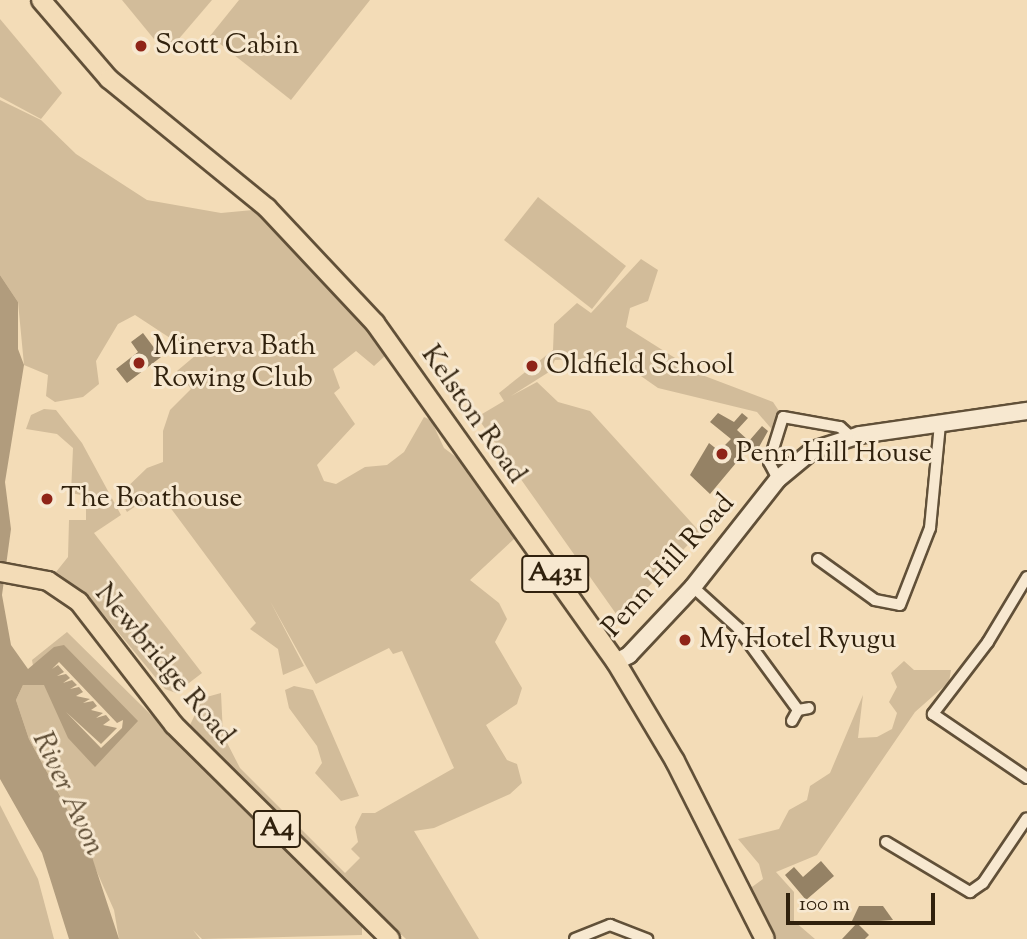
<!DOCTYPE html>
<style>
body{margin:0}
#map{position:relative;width:1027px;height:939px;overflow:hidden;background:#f3dcb7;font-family:"Sorts Mill Goudy",serif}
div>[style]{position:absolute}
.green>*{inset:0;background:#d2bc9a}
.water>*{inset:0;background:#b19c7d}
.pier>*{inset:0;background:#f3dcb7}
.building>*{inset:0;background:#958265}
.roads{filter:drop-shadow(2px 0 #615038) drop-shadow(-2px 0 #615038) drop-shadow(0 2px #615038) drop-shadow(0 -2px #615038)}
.street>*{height:10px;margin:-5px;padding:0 5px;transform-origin:5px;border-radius:5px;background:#f7e8d0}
.secondary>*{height:16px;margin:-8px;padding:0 8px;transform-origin:8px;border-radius:8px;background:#f7e8d0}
.primary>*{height:18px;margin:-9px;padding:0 9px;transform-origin:9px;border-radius:9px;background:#f3dcb7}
.dots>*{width:19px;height:19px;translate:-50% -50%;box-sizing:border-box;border:4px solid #f7e8d0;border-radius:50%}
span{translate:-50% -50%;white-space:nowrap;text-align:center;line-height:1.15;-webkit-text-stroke:6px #f7e8d0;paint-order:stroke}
.shield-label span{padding:2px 5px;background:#f7e8d0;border:2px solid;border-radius:5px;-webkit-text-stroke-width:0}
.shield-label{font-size:26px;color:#30210d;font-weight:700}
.poi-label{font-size:28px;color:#30210d}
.left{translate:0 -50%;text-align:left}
.street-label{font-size:28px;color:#30210d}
.water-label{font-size:30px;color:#5d4c34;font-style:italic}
.scale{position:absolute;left:786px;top:893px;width:149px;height:32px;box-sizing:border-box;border:4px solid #30210d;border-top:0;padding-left:9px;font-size:21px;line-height:24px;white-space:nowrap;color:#30210d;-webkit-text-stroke:5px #f7e8d0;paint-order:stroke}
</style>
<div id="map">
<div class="green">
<i style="clip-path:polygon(122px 0,212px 0,171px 48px,154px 39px)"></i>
<i style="clip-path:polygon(239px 0,370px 0,291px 100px,210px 36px)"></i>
<i style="clip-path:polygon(0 19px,62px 93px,41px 119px,0 97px)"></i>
<i style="clip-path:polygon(0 100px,41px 120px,76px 154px,147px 200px,221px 213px,253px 210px,299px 250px,386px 355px,374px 366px,356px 351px,333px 369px,340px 388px,334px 393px,355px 424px,317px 465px,324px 481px,336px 484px,365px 467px,387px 465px,404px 452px,424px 417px,431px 420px,444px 448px,473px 470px,514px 531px,514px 539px,470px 580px,499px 603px,507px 619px,495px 642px,522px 688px,517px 704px,486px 725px,507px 760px,517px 764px,522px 783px,510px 794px,434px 828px,414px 831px,479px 939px,406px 939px,226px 768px,190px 725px,203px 698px,221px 693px,223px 735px,240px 768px,345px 873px,360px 858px,351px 849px,358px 842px,355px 827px,362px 813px,375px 813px,454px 768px,402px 651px,393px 654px,389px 648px,316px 684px,270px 601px,304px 666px,283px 675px,278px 649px,250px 629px,256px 623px,158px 491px,127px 512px,118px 496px,147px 468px,163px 462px,163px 431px,170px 410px,191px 389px,177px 371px,196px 355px,135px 315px,118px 324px,96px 361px,99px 384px,83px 397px,55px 402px,46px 396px,48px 375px,24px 365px,18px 302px,0 275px)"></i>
<i style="clip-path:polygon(538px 197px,626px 266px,592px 309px,504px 240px)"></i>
<i style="clip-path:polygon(641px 259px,658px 270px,648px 301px,630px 308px,626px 327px,702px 375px,773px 402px,783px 417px,775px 433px,757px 412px,658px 388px,618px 360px,601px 358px,555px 360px,549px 372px,511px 396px,537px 382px,558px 402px,590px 411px,700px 532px,619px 618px,477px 417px,504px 401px,499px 393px,553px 350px,554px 324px,577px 303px,591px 313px)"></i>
<i style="clip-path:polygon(44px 409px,56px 410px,82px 443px,121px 515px,94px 533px,202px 673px,176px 693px,165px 689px,86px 593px,56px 572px,68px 557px,69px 520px,86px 520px,86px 496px,71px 493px,73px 448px,57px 434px,26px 429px,31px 415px)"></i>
<i style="clip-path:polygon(67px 632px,362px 923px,362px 935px,202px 939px,193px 930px,200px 939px,119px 939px,114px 910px,75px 823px,29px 739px,16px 700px,23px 685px,36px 683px,32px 660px)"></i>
<i style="clip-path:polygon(904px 661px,914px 670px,951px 670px,949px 682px,915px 712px,817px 855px,776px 872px,794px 892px,794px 921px,815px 939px,772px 939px,745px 892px,763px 879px,759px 864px,738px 839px,779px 829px,789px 810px,807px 800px,810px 786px,830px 773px,863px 695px,858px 738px,877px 737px,892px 729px,897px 713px,889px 702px,897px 687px,891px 673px)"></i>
<i style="clip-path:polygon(294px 686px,313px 690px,359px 796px,341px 801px,315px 773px,322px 763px,317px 746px,289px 708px,285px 690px)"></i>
<i style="clip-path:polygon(0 805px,38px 879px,54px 939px,0 939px)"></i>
</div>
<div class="water">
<i style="clip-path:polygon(0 275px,18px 302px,18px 349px,24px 365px,5px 482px,11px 529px,2px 595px,11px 645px,28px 669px,54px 647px,64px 645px,138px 721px,95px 767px,68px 738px,44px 685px,23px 685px,16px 700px,29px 739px,90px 851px,119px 939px,69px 939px,42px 853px,0 779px)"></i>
</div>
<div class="pier">
<i style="clip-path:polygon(59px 662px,117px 723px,123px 720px,122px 728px,101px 748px,66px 712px,101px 744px,117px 728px,103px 725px,110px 720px,106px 715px,96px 718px,103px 713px,91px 710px,97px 706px,93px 701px,83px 703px,90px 699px,76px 696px,83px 692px,79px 687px,70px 689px,77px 685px,72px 680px,63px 683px,70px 678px,66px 674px,57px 676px,64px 672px,58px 665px,52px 669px)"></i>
</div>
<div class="building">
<i style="clip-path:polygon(143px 333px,161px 357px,127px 383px,116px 369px,138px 352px,131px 342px)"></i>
<i style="clip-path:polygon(718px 413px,734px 422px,742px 413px,748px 418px,737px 430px,749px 441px,762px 426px,768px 431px,759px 447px,746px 451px,710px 494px,690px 475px,709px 443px,719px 451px,731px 439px,710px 422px)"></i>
<i style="clip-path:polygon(821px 861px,834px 876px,806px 900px,785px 875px,794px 867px,803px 877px)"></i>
<i style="clip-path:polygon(859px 906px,883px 906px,893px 920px,851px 923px)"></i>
<i style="clip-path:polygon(857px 923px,869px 935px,865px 939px,842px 939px)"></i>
</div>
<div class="roads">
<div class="street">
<i style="left:778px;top:479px;width:19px;rotate:-118deg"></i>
<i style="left:769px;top:462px;width:47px;rotate:-72.7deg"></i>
<i style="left:783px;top:417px;width:58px;rotate:10deg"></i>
<i style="left:840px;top:427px;width:13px;rotate:42deg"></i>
<i style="left:818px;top:559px;width:70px;rotate:35.7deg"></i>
<i style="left:875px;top:600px;width:25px;rotate:11deg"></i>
<i style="left:900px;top:605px;width:83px;rotate:-68.7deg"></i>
<i style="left:930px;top:528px;width:103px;rotate:-84.5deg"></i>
<i style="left:1027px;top:577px;width:76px;rotate:121deg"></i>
<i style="left:988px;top:642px;width:91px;rotate:127.4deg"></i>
<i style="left:933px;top:714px;width:114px;rotate:34.2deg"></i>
<i style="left:693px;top:587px;width:61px;rotate:42.3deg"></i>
<i style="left:738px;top:628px;width:102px;rotate:53.8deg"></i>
<i style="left:792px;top:721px;width:13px;rotate:-61deg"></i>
<i style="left:798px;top:710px;width:11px;rotate:-10deg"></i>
<i style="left:886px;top:842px;width:98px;rotate:30.8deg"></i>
<i style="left:970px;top:892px;width:16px;rotate:-35deg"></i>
<i style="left:983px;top:883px;width:78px;rotate:-55.9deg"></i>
<i style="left:575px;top:939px;width:38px;rotate:-22deg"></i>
<i style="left:610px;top:925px;width:40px;rotate:21deg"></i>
</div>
<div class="secondary">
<i style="left:616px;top:662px;width:15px;rotate:-28deg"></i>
<i style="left:629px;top:655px;width:93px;rotate:-46.7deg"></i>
<i style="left:693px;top:587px;width:137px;rotate:-51.8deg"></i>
<i style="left:778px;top:479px;width:45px;rotate:-39.6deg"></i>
<i style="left:813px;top:450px;width:49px;rotate:-17.7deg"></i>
<i style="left:860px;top:435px;width:169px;rotate:-8.2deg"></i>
</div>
<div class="primary">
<i style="left:41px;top:0;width:104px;rotate:49.3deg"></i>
<i style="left:109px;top:79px;width:204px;rotate:39.2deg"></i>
<i style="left:267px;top:208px;width:158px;rotate:46.8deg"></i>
<i style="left:375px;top:323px;width:416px;rotate:54.6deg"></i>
<i style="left:616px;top:662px;width:115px;rotate:59.2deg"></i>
<i style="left:675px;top:761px;width:199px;rotate:63.2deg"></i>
<i style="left:0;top:572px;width:49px;rotate:10.6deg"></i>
<i style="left:48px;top:581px;width:37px;rotate:34deg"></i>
<i style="left:79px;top:602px;width:155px;rotate:52.3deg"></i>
<i style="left:174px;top:725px;width:304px;rotate:44.7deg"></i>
</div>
</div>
<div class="dots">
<i style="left:141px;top:46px;background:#8f2418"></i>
<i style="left:139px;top:363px;background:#8f2418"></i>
<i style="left:532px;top:366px;background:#8f2418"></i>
<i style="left:722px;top:454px;background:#8f2418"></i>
<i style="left:47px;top:499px;background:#8f2418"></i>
<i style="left:685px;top:640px;background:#8f2418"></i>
</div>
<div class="shield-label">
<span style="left:555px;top:574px">A431</span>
<span style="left:277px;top:829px">A4</span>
</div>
<div class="poi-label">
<span class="left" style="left:155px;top:46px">Scott Cabin</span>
<span class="left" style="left:153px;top:363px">Minerva Bath<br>Rowing Club</span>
<span class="left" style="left:546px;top:366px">Oldfield School</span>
<span class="left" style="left:736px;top:454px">Penn Hill House</span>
<span class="left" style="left:61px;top:499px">The Boathouse</span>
<span class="left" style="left:699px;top:640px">My Hotel Ryugu</span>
</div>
<div class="street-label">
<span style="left:473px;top:415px;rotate:55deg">Kelston Road</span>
<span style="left:669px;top:566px;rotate:-48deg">Penn Hill Road</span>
<span style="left:164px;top:665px;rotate:50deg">Newbridge Road</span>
</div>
<div class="water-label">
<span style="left:67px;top:794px;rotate:65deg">River Avon</span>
</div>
<div class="scale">100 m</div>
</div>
